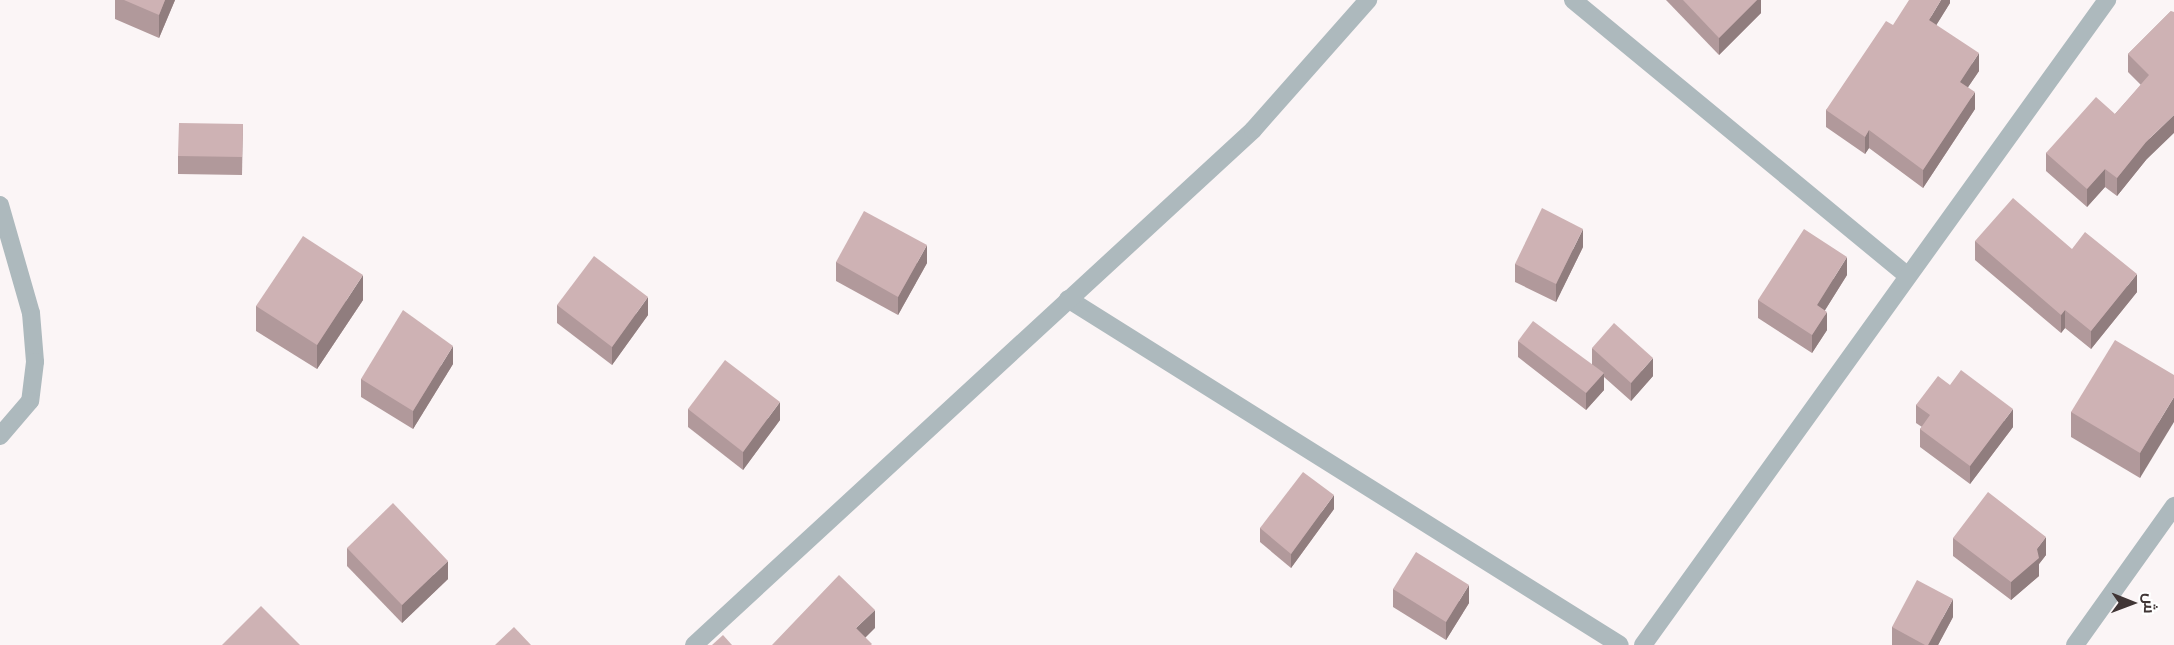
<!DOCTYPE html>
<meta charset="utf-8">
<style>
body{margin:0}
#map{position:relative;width:2174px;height:645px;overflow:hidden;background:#fbf5f6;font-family:Barlow,Cairo,sans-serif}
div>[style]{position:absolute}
.minor>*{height:18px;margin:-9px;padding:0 9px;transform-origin:9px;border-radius:9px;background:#adb9bd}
.wall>*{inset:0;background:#b1999b}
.shaded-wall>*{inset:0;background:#907d7e}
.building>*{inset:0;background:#ceb2b4}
span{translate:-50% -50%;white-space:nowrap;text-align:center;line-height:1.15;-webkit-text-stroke:4.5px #fff;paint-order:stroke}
.north{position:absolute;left:2102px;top:573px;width:60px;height:60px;-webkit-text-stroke:4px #fff;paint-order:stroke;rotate:91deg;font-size:16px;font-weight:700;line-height:24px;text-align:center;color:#403535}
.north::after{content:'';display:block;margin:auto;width:21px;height:27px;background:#403535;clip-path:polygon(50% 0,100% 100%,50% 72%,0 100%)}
</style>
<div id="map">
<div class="minor">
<i style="left:1573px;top:0;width:434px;rotate:39.5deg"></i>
<i style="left:0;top:205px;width:112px;rotate:74deg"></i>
<i style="left:31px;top:313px;width:49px;rotate:85.3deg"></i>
<i style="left:35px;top:362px;width:39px;rotate:97deg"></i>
<i style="left:30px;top:401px;width:46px;rotate:130.6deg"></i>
<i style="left:1068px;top:299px;width:651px;rotate:32.08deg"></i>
<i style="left:694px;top:645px;width:760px;rotate:-42.65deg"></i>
<i style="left:1253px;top:130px;width:174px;rotate:-48.5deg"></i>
<i style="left:1643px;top:645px;width:795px;rotate:-54.27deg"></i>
<i style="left:2075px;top:645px;width:171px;rotate:-54.5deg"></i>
</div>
<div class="wall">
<i style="clip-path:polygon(115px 0,175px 0,159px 38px,115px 19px)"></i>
<i style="clip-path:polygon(1666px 0,1761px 0,1761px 13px,1719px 55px)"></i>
<i style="clip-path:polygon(1950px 0,1950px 3px,1936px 25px,1979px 71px,1968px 87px,1975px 109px,1923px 188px,1869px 148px,1865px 154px,1826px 127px,1826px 110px)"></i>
<i style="clip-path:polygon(2171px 11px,2146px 160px,2117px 196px,2105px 187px,2087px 207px,2046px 171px,2046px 153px,2115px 114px,2141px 85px,2128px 72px,2128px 54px)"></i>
<i style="clip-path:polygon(243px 124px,242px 175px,178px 174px,178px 156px)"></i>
<i style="clip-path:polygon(1975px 241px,2072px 249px,2137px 292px,2091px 349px,2065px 328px,2061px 333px,1975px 260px)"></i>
<i style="clip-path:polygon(1583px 247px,1556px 302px,1515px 282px,1515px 264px)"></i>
<i style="clip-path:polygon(836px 262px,927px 263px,898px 315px,836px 281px)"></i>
<i style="clip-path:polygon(1847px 275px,1825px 310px,1827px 330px,1812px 353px,1758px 318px,1758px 300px)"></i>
<i style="clip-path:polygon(363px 300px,317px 369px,256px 331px,256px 306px)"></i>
<i style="clip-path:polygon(557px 305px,648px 315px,612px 365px,557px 323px)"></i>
<i style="clip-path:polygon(1518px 341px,1592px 365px,1592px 348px,1653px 376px,1631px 401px,1604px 377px,1604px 390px,1586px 410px,1518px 357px)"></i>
<i style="clip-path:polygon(453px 364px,413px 429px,361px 397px,361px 379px)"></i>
<i style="clip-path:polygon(2174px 375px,2140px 478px,2071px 437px,2071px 412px)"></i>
<i style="clip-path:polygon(1950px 385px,2013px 427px,1970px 484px,1920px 447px,1920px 429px,1922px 427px,1916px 423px,1916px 405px)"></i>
<i style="clip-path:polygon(688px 409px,780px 420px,743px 470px,688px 427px)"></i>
<i style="clip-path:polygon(1334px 509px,1291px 568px,1260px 542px,1260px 528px)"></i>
<i style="clip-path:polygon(1953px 538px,2046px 555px,2039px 564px,2039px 576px,2011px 600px,1953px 556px)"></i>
<i style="clip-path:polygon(347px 548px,448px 579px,402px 623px,347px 566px)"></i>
<i style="clip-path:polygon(1393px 589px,1469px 603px,1446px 640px,1393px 607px)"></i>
<i style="clip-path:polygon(1953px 617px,1938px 645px,1892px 645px,1892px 627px)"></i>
</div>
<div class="shaded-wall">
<i style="clip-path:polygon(165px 0,175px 0,159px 38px,159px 15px)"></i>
<i style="clip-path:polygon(1757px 0,1761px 0,1761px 13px,1719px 55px,1719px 38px)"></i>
<i style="clip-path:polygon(1941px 0,1950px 0,1950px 3px,1929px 37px,1929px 20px)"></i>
<i style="clip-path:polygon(1979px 53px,1979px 71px,1960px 99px,1960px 82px)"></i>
<i style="clip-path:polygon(1975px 92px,1975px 109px,1923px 188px,1923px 170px)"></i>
<i style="clip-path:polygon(2174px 115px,2174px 133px,2146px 160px,2117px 196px,2117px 178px,2146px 142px)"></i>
<i style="clip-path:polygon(1869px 130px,1869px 148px,1865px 154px,1865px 137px)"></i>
<i style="clip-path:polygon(2105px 169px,2105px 187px,2087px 207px,2087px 189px)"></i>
<i style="clip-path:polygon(1583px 229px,1583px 247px,1556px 302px,1556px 284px)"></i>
<i style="clip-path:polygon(927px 245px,927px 263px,898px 315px,898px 297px)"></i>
<i style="clip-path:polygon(1847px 257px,1847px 275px,1817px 323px,1817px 305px)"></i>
<i style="clip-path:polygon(2137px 274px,2137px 292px,2091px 349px,2091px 331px)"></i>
<i style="clip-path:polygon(363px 275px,363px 300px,317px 369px,317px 345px)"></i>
<i style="clip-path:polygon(648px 297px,648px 315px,612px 365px,612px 347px)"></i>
<i style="clip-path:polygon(2065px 310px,2065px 328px,2061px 333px,2061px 315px)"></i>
<i style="clip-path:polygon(1827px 312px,1827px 330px,1812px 353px,1812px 335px)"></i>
<i style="clip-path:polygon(453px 346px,453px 364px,413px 429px,413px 411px)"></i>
<i style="clip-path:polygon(1653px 358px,1653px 376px,1631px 401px,1631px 383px)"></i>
<i style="clip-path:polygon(1604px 373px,1604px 390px,1586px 410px,1586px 393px)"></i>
<i style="clip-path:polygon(2174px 397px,2174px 422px,2140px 478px,2140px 453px)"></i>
<i style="clip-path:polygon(780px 402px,780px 420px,743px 470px,743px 452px)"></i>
<i style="clip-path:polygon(2013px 409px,2013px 427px,1970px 484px,1970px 466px)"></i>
<i style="clip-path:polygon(1334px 495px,1334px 509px,1291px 568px,1291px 554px)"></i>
<i style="clip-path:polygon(2046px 537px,2046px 555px,2039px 564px,2039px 576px,2011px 600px,2011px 582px)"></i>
<i style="clip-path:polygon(448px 561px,448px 579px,402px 623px,402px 605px)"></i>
<i style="clip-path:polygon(1469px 585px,1469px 603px,1446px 640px,1446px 622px)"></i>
<i style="clip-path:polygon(1953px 599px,1953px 617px,1938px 645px,1928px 645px)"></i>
<i style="clip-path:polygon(875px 610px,875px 628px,858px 645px,856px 628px)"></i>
</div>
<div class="building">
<i style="clip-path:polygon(124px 0,165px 0,159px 15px)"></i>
<i style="clip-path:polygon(1683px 0,1757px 0,1719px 38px)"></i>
<i style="clip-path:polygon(1909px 0,1941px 0,1929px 20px,1979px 53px,1960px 82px,1975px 92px,1923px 170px,1869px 130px,1865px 137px,1826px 110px,1886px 21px,1893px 25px)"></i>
<i style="clip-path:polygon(2171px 11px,2174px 12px,2174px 115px,2146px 142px,2117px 178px,2105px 169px,2087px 189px,2046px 153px,2096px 97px,2115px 114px,2149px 75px,2128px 54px)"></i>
<i style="clip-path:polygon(179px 123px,243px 124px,242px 157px,178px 156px)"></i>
<i style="clip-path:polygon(2013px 198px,2072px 249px,2085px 232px,2137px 274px,2091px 331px,2065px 310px,2061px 315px,1975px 241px)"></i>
<i style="clip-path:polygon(1542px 208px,1583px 229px,1556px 284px,1515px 264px)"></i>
<i style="clip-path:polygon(864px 211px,927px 245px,898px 297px,836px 262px)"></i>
<i style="clip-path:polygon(1804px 229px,1847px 257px,1817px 305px,1827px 312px,1812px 335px,1758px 300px)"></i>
<i style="clip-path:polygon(303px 236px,363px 275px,317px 345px,256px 306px)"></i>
<i style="clip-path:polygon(594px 256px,648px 297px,612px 347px,557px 305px)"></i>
<i style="clip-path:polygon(403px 310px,453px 346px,413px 411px,361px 379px)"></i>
<i style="clip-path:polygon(1533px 321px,1604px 373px,1586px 393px,1518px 341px)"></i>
<i style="clip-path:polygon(1614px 323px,1653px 358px,1631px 383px,1592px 348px)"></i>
<i style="clip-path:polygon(2115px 340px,2174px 375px,2174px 397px,2140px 453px,2071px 412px)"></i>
<i style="clip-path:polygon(725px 360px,780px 402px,743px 452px,688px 409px)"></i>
<i style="clip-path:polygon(1961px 370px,2013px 409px,1970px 466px,1920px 429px,1930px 415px,1916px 405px,1938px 376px,1950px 385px)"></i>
<i style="clip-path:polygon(1303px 472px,1334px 495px,1291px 554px,1260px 528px)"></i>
<i style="clip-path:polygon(1988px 492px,2046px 537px,2037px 549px,2039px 558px,2011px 582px,1953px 538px)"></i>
<i style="clip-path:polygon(393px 503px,448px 561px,402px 605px,347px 548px)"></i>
<i style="clip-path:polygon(1416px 552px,1469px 585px,1446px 622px,1393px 589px)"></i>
<i style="clip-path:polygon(839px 575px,875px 610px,856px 628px,872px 644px,871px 645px,772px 645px)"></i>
<i style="clip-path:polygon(1917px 580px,1953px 599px,1928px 645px,1925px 645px,1892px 627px)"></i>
<i style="clip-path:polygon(261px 606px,300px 645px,222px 645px)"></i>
<i style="clip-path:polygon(514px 627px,531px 645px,495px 645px)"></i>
<i style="clip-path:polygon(723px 635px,732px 645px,712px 645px)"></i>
</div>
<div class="north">ش</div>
</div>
